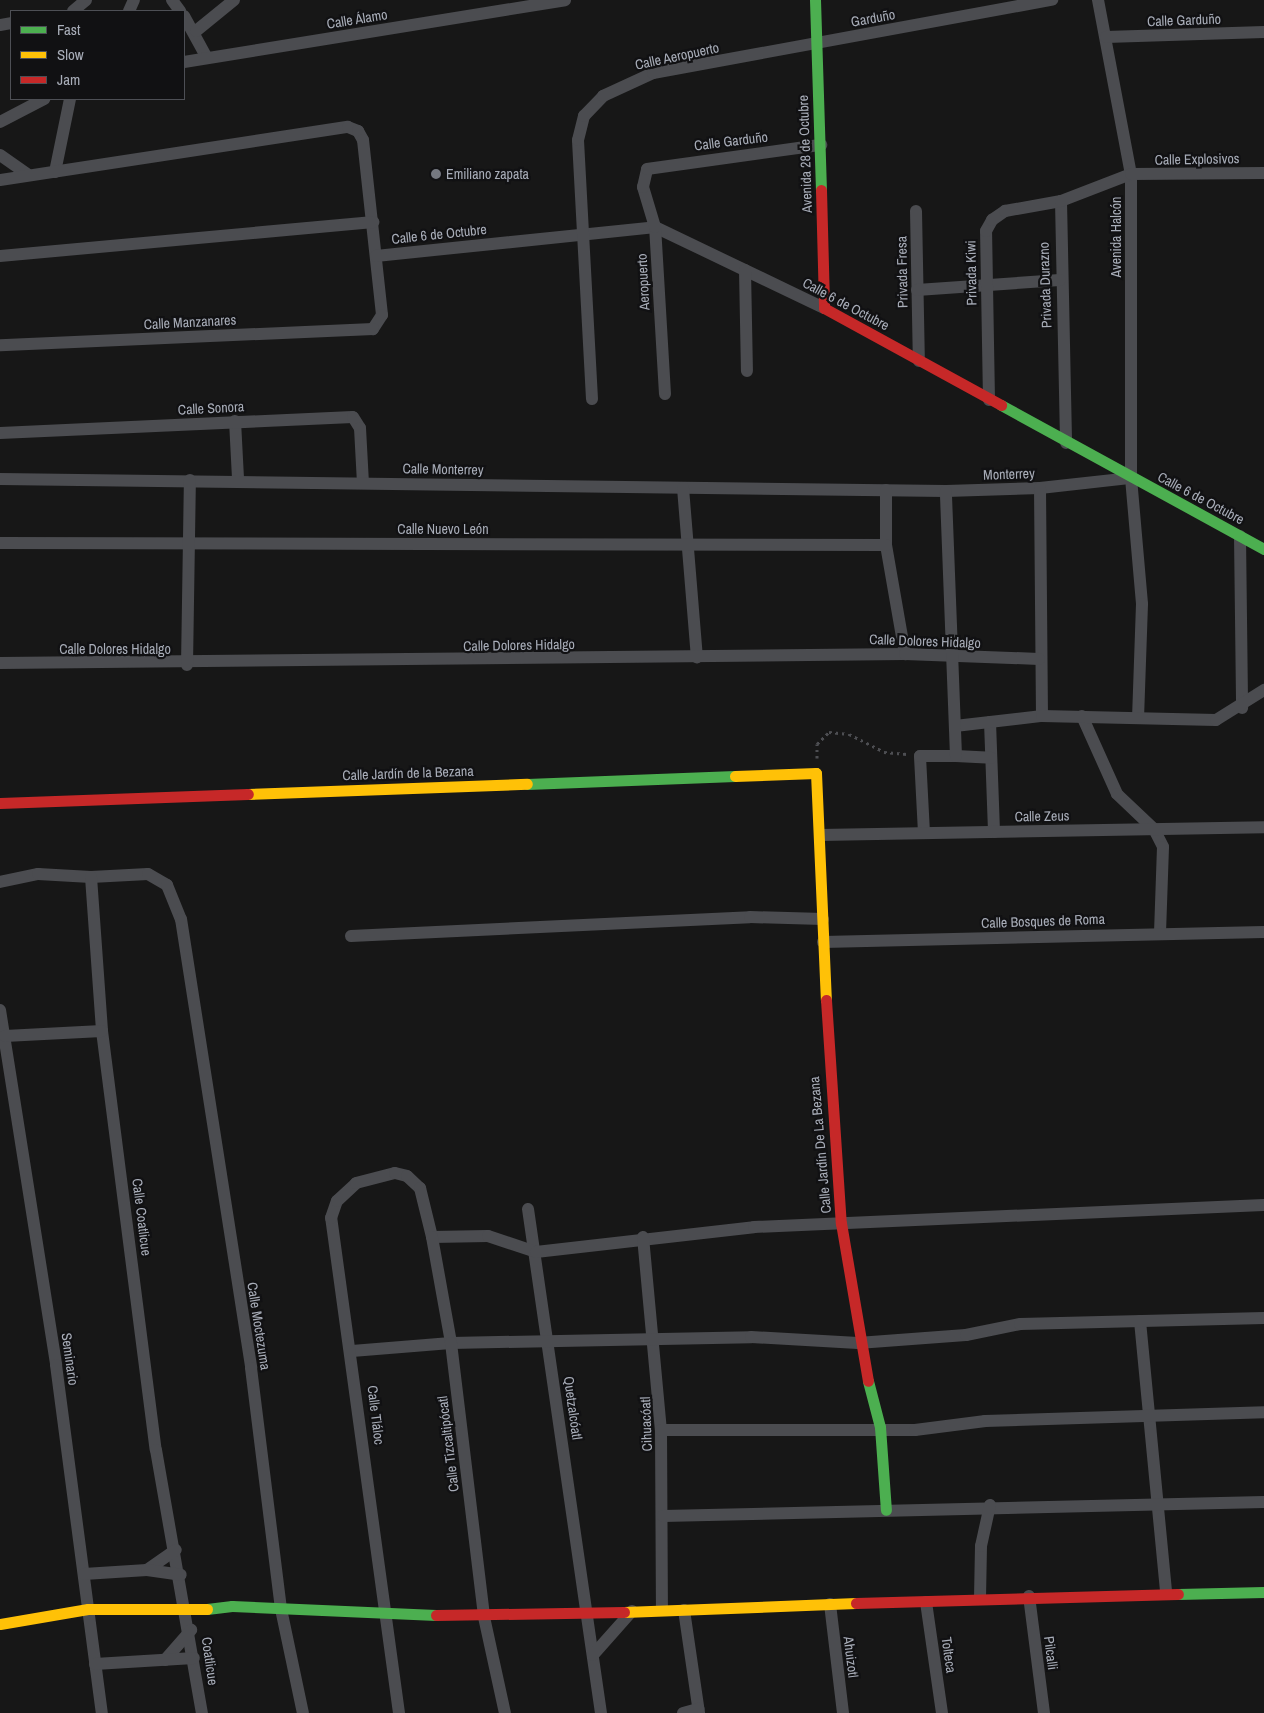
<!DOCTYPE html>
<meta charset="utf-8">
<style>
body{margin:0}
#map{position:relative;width:1264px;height:1713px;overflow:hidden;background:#171717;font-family:"Archivo Narrow",sans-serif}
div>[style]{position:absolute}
.path>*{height:3px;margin-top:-1.5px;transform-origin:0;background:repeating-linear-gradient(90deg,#4d4e52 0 2.5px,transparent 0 6.5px)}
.street>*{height:12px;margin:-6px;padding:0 6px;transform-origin:6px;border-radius:6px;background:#4b4c50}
.fast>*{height:11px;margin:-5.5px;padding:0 5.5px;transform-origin:5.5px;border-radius:5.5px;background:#4caf50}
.slow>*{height:11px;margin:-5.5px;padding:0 5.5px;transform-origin:5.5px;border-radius:5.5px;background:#ffc107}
.jam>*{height:11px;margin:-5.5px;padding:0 5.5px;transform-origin:5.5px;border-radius:5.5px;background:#c62828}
.dots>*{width:14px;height:14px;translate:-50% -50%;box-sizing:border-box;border:2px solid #111113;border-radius:50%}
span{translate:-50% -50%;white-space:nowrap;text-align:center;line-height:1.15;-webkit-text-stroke:4.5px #111113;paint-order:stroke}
.street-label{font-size:14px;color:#a8adb8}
.poi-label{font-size:14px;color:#a8adb8}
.left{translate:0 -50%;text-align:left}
.legend{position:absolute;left:10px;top:10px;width:175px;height:90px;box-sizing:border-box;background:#111113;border:1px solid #4d4f55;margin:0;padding:6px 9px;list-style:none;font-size:15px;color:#a8adb8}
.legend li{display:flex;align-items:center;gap:10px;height:25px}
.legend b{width:25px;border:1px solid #4d4f55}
</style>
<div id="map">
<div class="path">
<i style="left:817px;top:758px;width:14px;rotate:-90deg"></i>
<i style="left:817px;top:744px;width:17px;rotate:-45deg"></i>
<i style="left:829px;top:732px;width:20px;rotate:6deg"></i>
<i style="left:849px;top:734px;width:39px;rotate:27deg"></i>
<i style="left:884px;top:752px;width:23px;rotate:5deg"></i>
</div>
<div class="street">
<i style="left:172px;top:0;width:14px;rotate:54deg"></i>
<i style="left:1098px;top:0;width:177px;rotate:79.3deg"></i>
<i style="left:1131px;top:174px;width:304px;rotate:90deg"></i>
<i style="left:1131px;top:478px;width:126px;rotate:85deg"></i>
<i style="left:1142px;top:604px;width:114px;rotate:92deg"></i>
<i style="left:73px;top:11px;width:17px;rotate:-40deg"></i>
<i style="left:129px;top:11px;width:12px;rotate:-66deg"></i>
<i style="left:184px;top:16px;width:48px;rotate:61.3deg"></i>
<i style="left:0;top:25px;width:11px;rotate:-10deg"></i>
<i style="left:196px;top:31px;width:49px;rotate:-39.2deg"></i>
<i style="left:1106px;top:37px;width:158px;rotate:-1.8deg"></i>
<i style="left:184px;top:62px;width:386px;rotate:-9.2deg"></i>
<i style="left:0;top:122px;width:50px;rotate:-27.6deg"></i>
<i style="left:0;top:155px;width:33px;rotate:35deg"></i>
<i style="left:55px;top:172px;width:75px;rotate:-78.4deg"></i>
<i style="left:0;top:180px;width:352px;rotate:-8.7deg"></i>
<i style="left:348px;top:127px;width:11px;rotate:22deg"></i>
<i style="left:358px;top:131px;width:10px;rotate:61deg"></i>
<i style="left:363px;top:140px;width:176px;rotate:83.8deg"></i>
<i style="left:382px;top:315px;width:17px;rotate:123deg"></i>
<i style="left:373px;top:329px;width:373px;rotate:177.5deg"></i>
<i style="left:1061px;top:201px;width:242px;rotate:88.8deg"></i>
<i style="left:916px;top:211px;width:150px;rotate:88.9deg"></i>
<i style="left:0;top:256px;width:375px;rotate:-5.2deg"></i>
<i style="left:376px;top:256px;width:281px;rotate:-5.9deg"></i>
<i style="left:655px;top:227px;width:187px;rotate:25.6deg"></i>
<i style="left:745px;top:270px;width:101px;rotate:88.9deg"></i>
<i style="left:917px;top:290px;width:143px;rotate:-4deg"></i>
<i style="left:665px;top:394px;width:167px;rotate:-93.4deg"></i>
<i style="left:655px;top:227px;width:42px;rotate:-106.7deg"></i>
<i style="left:643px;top:187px;width:18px;rotate:-77deg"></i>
<i style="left:647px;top:169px;width:176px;rotate:-7.9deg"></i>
<i style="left:592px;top:399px;width:259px;rotate:-93.1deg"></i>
<i style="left:578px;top:140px;width:25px;rotate:-76deg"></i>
<i style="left:584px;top:116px;width:28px;rotate:-46deg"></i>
<i style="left:603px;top:96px;width:55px;rotate:-24.7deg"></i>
<i style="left:653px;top:73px;width:406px;rotate:-10.4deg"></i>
<i style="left:989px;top:400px;width:169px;rotate:-91deg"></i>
<i style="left:986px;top:231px;width:13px;rotate:-61deg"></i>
<i style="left:992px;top:220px;width:16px;rotate:-35deg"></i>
<i style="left:1005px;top:211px;width:57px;rotate:-10.1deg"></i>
<i style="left:1061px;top:201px;width:75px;rotate:-21.1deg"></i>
<i style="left:1131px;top:174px;width:133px;rotate:-0.4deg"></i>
<i style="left:235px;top:421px;width:58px;rotate:87deg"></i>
<i style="left:0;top:433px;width:353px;rotate:-2.6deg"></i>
<i style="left:353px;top:417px;width:13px;rotate:58deg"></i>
<i style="left:360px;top:428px;width:55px;rotate:86.9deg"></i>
<i style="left:0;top:479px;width:946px;rotate:0.73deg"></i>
<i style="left:946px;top:491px;width:94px;rotate:-1.8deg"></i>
<i style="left:1040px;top:488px;width:92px;rotate:-6.3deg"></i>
<i style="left:683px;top:488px;width:170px;rotate:85.3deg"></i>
<i style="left:1040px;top:488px;width:228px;rotate:89.5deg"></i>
<i style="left:886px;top:490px;width:55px;rotate:90deg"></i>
<i style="left:886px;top:545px;width:111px;rotate:80.1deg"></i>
<i style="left:1240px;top:536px;width:172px;rotate:89.3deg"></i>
<i style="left:0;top:543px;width:886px;rotate:0.13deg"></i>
<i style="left:0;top:663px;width:905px;rotate:-0.57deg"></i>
<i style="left:905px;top:654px;width:134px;rotate:2.1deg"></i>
<i style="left:187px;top:665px;width:185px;rotate:-89.1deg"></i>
<i style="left:1082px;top:716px;width:85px;rotate:65.8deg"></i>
<i style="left:1117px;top:794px;width:51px;rotate:43.4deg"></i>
<i style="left:1154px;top:829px;width:20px;rotate:63deg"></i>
<i style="left:1163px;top:847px;width:85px;rotate:92deg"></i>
<i style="left:990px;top:722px;width:110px;rotate:87.9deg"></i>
<i style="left:955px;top:726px;width:88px;rotate:-6.6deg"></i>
<i style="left:1042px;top:716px;width:174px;rotate:1.3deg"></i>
<i style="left:1216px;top:720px;width:57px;rotate:-32deg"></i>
<i style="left:956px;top:756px;width:35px;rotate:3deg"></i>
<i style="left:924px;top:833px;width:77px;rotate:-93deg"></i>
<i style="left:920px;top:756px;width:36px"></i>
<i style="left:956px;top:756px;width:265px;rotate:-92.2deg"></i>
<i style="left:820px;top:835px;width:444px;rotate:-1deg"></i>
<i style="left:91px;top:877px;width:57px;rotate:-3deg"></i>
<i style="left:148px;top:874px;width:22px;rotate:30deg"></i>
<i style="left:167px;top:885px;width:37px;rotate:68deg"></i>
<i style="left:181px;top:919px;width:454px;rotate:81.1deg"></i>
<i style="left:251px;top:1368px;width:243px;rotate:82.9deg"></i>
<i style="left:281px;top:1609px;width:106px;rotate:78.1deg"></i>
<i style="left:0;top:882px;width:39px;rotate:-12deg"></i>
<i style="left:38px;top:874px;width:53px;rotate:3.2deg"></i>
<i style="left:91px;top:877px;width:154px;rotate:85.9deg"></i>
<i style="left:102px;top:1031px;width:422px;rotate:82.7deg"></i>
<i style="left:156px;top:1450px;width:267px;rotate:80.1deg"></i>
<i style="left:351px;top:936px;width:399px;rotate:-2.7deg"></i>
<i style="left:750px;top:917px;width:73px;rotate:1.6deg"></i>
<i style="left:823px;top:942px;width:441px;rotate:-1.3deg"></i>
<i style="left:0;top:1010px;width:359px;rotate:81deg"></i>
<i style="left:56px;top:1365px;width:351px;rotate:82.5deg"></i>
<i style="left:5px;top:1036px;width:97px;rotate:-3deg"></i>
<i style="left:528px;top:1209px;width:509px;rotate:81.76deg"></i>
<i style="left:432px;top:1237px;width:56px;rotate:-1deg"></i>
<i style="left:488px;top:1236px;width:51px;rotate:18.4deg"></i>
<i style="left:536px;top:1252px;width:219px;rotate:-6.5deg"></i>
<i style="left:754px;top:1227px;width:510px;rotate:-2.47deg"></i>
<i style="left:643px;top:1237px;width:194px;rotate:84.7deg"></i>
<i style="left:661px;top:1430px;width:180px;rotate:89.7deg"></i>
<i style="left:1140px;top:1321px;width:273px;rotate:84.5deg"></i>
<i style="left:352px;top:1351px;width:99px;rotate:-4.6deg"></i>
<i style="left:451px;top:1343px;width:300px;rotate:-1.1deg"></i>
<i style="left:751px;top:1337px;width:107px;rotate:3.2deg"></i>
<i style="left:858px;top:1343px;width:108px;rotate:-4.2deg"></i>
<i style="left:966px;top:1335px;width:55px;rotate:-11.5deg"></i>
<i style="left:1020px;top:1324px;width:244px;rotate:-1.4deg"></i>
<i style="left:661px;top:1430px;width:254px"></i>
<i style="left:915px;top:1430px;width:71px;rotate:-7.3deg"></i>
<i style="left:985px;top:1421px;width:279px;rotate:-1.8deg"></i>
<i style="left:663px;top:1516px;width:601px;rotate:-1.33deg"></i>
<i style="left:147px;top:1570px;width:35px;rotate:-35deg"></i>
<i style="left:84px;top:1574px;width:63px;rotate:-3.6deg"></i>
<i style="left:147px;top:1570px;width:34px;rotate:8deg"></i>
<i style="left:1029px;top:1596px;width:118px;rotate:82.7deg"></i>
<i style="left:980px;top:1598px;width:52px;rotate:-88.9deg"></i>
<i style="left:981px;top:1546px;width:42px;rotate:-77.6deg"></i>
<i style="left:926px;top:1602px;width:112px;rotate:81.8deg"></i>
<i style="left:830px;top:1604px;width:110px;rotate:83.2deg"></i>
<i style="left:684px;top:1610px;width:104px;rotate:81.7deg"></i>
<i style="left:593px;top:1655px;width:59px;rotate:-48.4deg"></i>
<i style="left:165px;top:1660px;width:40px;rotate:-49deg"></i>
<i style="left:95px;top:1664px;width:99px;rotate:-3.5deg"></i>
<i style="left:399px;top:1713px;width:500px;rotate:-97.8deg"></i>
<i style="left:331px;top:1218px;width:18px;rotate:-71deg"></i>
<i style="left:337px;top:1201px;width:26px;rotate:-43deg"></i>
<i style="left:356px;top:1183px;width:40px;rotate:-14.4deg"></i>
<i style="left:395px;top:1173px;width:12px;rotate:14deg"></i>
<i style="left:407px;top:1176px;width:18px;rotate:43deg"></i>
<i style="left:420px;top:1188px;width:50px;rotate:76.2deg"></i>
<i style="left:432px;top:1237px;width:108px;rotate:79.8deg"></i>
<i style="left:451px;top:1343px;width:276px;rotate:83.1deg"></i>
<i style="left:484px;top:1617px;width:98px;rotate:77.7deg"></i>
<i style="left:683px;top:1713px;width:16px;rotate:-15deg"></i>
</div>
<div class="fast">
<i style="left:815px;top:0;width:190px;rotate:88.2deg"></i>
<i style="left:1001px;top:405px;width:300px;rotate:28.7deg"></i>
<i style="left:527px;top:784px;width:208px;rotate:-2.2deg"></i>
<i style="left:868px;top:1381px;width:48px;rotate:75.4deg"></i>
<i style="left:880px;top:1427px;width:83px;rotate:85.9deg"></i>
<i style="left:1178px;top:1594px;width:86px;rotate:-1.3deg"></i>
<i style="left:207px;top:1609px;width:25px;rotate:-7deg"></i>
<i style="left:232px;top:1606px;width:204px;rotate:2.5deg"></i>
</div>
<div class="slow">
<i style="left:735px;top:776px;width:81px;rotate:-2.1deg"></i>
<i style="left:816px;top:773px;width:227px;rotate:87.5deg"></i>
<i style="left:248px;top:794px;width:279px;rotate:-2.1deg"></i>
<i style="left:624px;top:1612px;width:232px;rotate:-2.2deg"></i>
<i style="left:0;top:1624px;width:89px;rotate:-9.7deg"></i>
<i style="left:88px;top:1609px;width:119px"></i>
</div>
<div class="jam">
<i style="left:821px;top:190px;width:118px;rotate:88.5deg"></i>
<i style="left:824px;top:308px;width:202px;rotate:28.7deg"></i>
<i style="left:0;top:803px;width:248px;rotate:-2.1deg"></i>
<i style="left:826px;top:1000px;width:224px;rotate:86.2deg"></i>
<i style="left:841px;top:1223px;width:160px;rotate:80.3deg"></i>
<i style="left:856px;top:1603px;width:322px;rotate:-1.6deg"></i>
<i style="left:436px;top:1615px;width:188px;rotate:-0.9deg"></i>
</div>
<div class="dots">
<i style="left:436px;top:174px;background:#757880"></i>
</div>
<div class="street-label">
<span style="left:873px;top:18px;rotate:-10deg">Garduño</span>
<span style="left:357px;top:19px;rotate:-9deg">Calle Álamo</span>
<span style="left:1184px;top:20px;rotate:-2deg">Calle Garduño</span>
<span style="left:677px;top:56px;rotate:-12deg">Calle Aeropuerto</span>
<span style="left:731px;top:141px;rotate:-7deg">Calle Garduño</span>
<span style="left:805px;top:154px;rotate:-92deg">Avenida 28 de Octubre</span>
<span style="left:1197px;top:159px;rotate:-1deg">Calle Explosivos</span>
<span style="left:439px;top:234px;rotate:-6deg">Calle 6 de Octubre</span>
<span style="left:1116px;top:237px;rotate:-90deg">Avenida Halcón</span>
<span style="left:902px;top:272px;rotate:-91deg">Privada Fresa</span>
<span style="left:971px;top:273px;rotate:-91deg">Privada Kiwi</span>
<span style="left:643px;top:282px;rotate:-93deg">Aeropuerto</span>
<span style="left:1045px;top:285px;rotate:-92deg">Privada Durazno</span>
<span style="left:846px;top:304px;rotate:28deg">Calle 6 de Octubre</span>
<span style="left:190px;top:322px;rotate:-3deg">Calle Manzanares</span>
<span style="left:211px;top:408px;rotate:-3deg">Calle Sonora</span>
<span style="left:443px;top:469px;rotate:1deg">Calle Monterrey</span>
<span style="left:1009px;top:474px;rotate:-2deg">Monterrey</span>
<span style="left:1201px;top:498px;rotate:28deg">Calle 6 de Octubre</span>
<span style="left:443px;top:529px">Calle Nuevo León</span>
<span style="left:925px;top:641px;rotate:2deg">Calle Dolores Hidalgo</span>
<span style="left:519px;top:645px;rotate:-1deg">Calle Dolores Hidalgo</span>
<span style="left:115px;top:649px">Calle Dolores Hidalgo</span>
<span style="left:408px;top:773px;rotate:-2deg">Calle Jardín de la Bezana</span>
<span style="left:1042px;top:816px;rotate:-1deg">Calle Zeus</span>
<span style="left:1043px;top:921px;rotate:-2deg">Calle Bosques de Roma</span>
<span style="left:820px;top:1145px;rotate:-95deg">Calle Jardín De La Bezana</span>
<span style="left:142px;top:1217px;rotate:83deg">Calle Coatlicue</span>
<span style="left:259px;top:1326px;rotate:81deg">Calle Moctezuma</span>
<span style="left:70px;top:1359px;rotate:82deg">Seminario</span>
<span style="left:573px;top:1408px;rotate:82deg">Quetzalcóatl</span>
<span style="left:376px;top:1415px;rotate:83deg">Calle Tláloc</span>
<span style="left:646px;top:1424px;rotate:-92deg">Cihuacóatl</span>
<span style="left:448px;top:1444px;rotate:-97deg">Calle Tizcaltipócatl</span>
<span style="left:1051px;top:1653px;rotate:83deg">Pilcalli</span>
<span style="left:949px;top:1655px;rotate:82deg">Tolteca</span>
<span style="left:851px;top:1657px;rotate:83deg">Ahuizotl</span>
<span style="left:210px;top:1661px;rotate:82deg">Coatlicue</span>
</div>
<div class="poi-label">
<span class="left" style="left:446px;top:174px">Emiliano zapata</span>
</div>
<ul class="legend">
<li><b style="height:6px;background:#4caf50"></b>Fast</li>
<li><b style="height:6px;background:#ffc107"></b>Slow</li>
<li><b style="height:6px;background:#c62828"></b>Jam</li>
</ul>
</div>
